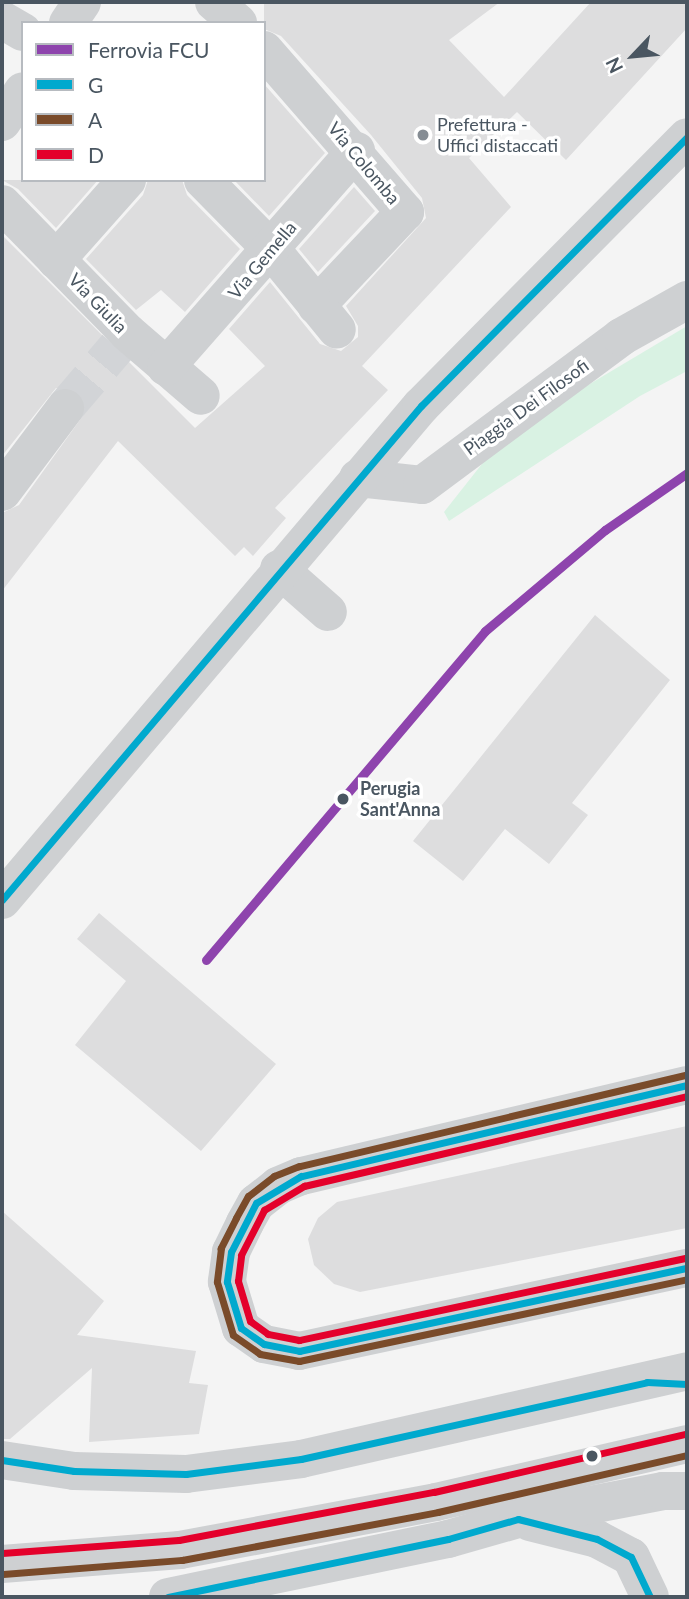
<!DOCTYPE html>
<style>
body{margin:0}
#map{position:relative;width:689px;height:1599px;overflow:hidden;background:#f4f4f4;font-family:Lato,sans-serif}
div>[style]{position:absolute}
.green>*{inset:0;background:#d9f2e3}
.building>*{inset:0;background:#ddddde}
.minor-tunnel>*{height:38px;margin-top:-19px;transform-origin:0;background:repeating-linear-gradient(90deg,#d2d4d7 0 38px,transparent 0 57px)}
.minor>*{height:38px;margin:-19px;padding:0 19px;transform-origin:19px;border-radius:19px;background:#ced0d2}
.bus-1>*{height:7px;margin:-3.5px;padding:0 3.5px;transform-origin:3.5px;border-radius:3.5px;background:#00a9ce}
.bus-2>*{height:7px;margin:-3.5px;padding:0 3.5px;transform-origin:3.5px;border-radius:3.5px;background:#7a4b2a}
.bus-3>*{height:7px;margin:-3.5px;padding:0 3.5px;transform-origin:3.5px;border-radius:3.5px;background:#e4002b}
.rail-1>*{height:9px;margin:-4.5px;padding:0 4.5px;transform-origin:4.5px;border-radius:4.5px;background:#8e44ad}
.dots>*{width:19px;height:19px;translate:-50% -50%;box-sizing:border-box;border:4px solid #fff;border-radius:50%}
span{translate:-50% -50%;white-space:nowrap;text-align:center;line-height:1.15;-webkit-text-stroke:7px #fff;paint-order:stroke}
.poi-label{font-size:18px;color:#4a5661}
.left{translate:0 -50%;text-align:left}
.street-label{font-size:18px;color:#4a5661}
.stop-label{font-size:18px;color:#4a5661;font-weight:700}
.frame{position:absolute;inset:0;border:4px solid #4a5661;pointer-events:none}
.legend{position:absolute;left:21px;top:21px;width:245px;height:161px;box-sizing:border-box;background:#fff;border:2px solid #b7bbc0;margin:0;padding:9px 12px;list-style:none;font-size:21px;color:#4a5661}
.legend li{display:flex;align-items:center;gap:14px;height:35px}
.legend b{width:35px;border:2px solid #b7bbc0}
.north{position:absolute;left:598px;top:21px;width:70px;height:70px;-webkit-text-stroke:5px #fff;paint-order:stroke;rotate:244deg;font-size:19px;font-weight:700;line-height:28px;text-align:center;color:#4a5661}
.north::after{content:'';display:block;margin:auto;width:24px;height:32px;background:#4a5661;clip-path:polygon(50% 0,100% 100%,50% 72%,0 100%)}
</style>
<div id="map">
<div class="green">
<i style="clip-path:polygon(687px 326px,687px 371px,640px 396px,449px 521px,444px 512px,489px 455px,578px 391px)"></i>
</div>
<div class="building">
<i style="clip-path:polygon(264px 2px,500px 2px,449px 40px,504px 97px,591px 2px,687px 2px,687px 28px,566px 160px,517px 112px,469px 158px,511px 207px,362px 366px,388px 390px,275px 508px,286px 518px,253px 556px,244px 547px,235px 556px,118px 441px,2px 591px,2px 513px,19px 505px,87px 410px,78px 390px,56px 388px,2px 456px,2px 235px,195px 428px,265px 366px,229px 329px,270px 282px,320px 344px,341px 351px,358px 337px,358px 326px,346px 306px,426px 218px,422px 198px,371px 135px,281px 36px,264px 29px)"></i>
<i style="clip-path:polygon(264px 84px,325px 153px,269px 216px,234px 180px,264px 180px)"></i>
<i style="clip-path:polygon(2px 180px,98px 180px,56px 228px,18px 189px)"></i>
<i style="clip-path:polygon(148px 180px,182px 180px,187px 195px,240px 249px,185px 312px,161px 290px,136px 310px,86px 259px,143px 195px)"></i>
<i style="clip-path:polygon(354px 187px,375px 211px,318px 272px,299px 249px)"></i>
<i style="clip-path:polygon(595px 615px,670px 680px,572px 803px,588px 815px,549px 864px,505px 829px,463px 881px,413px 841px)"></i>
<i style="clip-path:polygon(99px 913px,276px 1064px,201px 1151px,75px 1045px,126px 981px,77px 939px)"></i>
<i style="clip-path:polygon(687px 1126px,687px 1228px,360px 1292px,334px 1284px,314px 1265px,308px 1239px,318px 1218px,337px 1202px)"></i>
<i style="clip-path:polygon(2px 1211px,104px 1301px,77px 1335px,196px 1351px,189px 1383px,208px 1385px,199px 1434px,89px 1442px,92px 1368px,10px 1439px,2px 1439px)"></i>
</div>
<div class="minor-tunnel">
<i style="left:65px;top:408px;width:80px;rotate:-49.6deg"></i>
</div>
<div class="minor">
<i style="left:214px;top:2px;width:32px;rotate:41deg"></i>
<i style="left:2px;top:20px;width:24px;rotate:30deg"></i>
<i style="left:68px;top:23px;width:25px;rotate:-56deg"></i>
<i style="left:264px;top:50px;width:215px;rotate:49deg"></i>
<i style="left:405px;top:212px;width:129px;rotate:133.4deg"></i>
<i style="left:2px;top:122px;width:37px;rotate:-56deg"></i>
<i style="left:203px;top:180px;width:97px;rotate:45.4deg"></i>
<i style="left:271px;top:249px;width:104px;rotate:50.8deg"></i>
<i style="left:2px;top:204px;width:180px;rotate:45.7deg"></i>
<i style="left:128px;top:333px;width:96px;rotate:40.8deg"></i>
<i style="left:56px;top:260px;width:107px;rotate:-48.4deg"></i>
<i style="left:166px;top:367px;width:288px;rotate:-48.7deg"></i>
<i style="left:358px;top:478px;width:64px;rotate:6.2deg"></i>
<i style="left:422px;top:485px;width:248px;rotate:-36.6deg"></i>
<i style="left:621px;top:337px;width:76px;rotate:-29.3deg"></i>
<i style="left:2px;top:492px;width:105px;rotate:-53.1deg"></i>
<i style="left:279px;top:569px;width:65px;rotate:41.3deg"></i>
<i style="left:2px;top:900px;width:648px;rotate:-49.7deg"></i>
<i style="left:421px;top:406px;width:378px;rotate:-45.3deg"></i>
<i style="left:687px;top:1085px;width:397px;rotate:166.7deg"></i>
<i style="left:301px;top:1176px;width:25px;rotate:157deg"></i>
<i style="left:278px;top:1186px;width:28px;rotate:142deg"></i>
<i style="left:256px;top:1203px;width:23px;rotate:119deg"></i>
<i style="left:245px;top:1223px;width:32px;rotate:116deg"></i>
<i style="left:231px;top:1252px;width:30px;rotate:98deg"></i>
<i style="left:227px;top:1282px;width:48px;rotate:73.1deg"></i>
<i style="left:241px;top:1328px;width:28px;rotate:35deg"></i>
<i style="left:264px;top:1344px;width:36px;rotate:11deg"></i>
<i style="left:299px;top:1351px;width:397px;rotate:-12.1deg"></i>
<i style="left:2px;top:1460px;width:73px;rotate:8.7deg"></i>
<i style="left:74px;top:1471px;width:112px;rotate:1.5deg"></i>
<i style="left:186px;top:1474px;width:116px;rotate:-7.4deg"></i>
<i style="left:301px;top:1459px;width:396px;rotate:-12.8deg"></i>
<i style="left:530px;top:1522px;width:69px;rotate:14.2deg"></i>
<i style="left:597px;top:1539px;width:38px;rotate:28deg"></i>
<i style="left:631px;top:1557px;width:44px;rotate:64.6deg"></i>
<i style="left:2px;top:1564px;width:179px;rotate:-4.5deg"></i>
<i style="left:180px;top:1550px;width:260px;rotate:-10.6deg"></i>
<i style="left:436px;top:1502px;width:258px;rotate:-13deg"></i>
<i style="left:168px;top:1597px;width:286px;rotate:-11.7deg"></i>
<i style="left:448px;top:1539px;width:73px;rotate:-15.9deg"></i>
<i style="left:518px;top:1519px;width:148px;rotate:-10.9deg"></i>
<i style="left:663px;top:1491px;width:24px"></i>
</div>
<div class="bus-1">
<i style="left:2px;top:900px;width:648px;rotate:-49.7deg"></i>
<i style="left:421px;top:406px;width:378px;rotate:-45.3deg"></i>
<i style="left:687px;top:1085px;width:397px;rotate:166.7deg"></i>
<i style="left:301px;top:1176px;width:52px;rotate:149deg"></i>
<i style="left:256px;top:1203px;width:55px;rotate:117deg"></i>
<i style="left:231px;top:1252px;width:30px;rotate:98deg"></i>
<i style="left:227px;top:1282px;width:48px;rotate:73.1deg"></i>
<i style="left:241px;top:1328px;width:28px;rotate:35deg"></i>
<i style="left:264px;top:1344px;width:36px;rotate:11deg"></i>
<i style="left:299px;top:1351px;width:397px;rotate:-12.1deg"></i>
<i style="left:2px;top:1460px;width:73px;rotate:8.7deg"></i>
<i style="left:74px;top:1471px;width:112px;rotate:1.5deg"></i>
<i style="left:186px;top:1474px;width:116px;rotate:-7.4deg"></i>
<i style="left:301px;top:1459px;width:354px;rotate:-12.5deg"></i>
<i style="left:647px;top:1382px;width:40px;rotate:2.9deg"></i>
<i style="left:168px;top:1597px;width:286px;rotate:-11.7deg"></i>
<i style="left:448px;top:1539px;width:73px;rotate:-15.9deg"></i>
<i style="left:518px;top:1519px;width:81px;rotate:14.2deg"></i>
<i style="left:597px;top:1539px;width:38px;rotate:28deg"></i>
<i style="left:631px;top:1557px;width:44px;rotate:64.6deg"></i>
</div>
<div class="bus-2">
<i style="left:685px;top:1075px;width:397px;rotate:166.7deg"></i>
<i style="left:299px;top:1166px;width:27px;rotate:158deg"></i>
<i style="left:274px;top:1176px;width:33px;rotate:142deg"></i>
<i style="left:248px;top:1196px;width:25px;rotate:119deg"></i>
<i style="left:236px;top:1218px;width:34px;rotate:117deg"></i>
<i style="left:221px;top:1248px;width:34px;rotate:97deg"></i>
<i style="left:217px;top:1282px;width:55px;rotate:73.2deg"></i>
<i style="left:233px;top:1335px;width:33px;rotate:35deg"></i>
<i style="left:260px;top:1354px;width:40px;rotate:10deg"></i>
<i style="left:299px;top:1361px;width:397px;rotate:-11.9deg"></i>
<i style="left:3px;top:1574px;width:180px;rotate:-4.5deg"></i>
<i style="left:182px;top:1560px;width:260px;rotate:-10.6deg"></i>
<i style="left:438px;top:1512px;width:255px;rotate:-12.9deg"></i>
</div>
<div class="bus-3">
<i style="left:685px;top:1258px;width:395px;rotate:168deg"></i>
<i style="left:299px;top:1340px;width:32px;rotate:-169deg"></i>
<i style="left:268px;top:1334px;width:22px;rotate:-144deg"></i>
<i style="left:250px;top:1321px;width:42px;rotate:-106.7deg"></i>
<i style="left:238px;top:1281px;width:26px;rotate:-83deg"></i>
<i style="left:241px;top:1255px;width:51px;rotate:-62.9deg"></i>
<i style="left:264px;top:1210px;width:47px;rotate:-31deg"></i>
<i style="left:304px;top:1186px;width:393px;rotate:-13.2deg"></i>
<i style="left:2px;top:1553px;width:177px;rotate:-4.2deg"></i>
<i style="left:179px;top:1540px;width:259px;rotate:-10.7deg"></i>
<i style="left:434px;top:1492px;width:258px;rotate:-13deg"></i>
</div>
<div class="rail-1">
<i style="left:206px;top:960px;width:431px;rotate:-49.7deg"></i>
<i style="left:485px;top:631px;width:157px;rotate:-40.1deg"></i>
<i style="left:605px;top:530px;width:100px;rotate:-34.8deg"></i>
</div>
<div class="dots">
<i style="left:423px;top:135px;background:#868d94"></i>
<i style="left:343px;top:799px;background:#4a5661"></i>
<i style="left:592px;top:1456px;background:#4a5661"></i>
</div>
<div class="poi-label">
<span class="left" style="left:437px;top:135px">Prefettura -<br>Uffici distaccati</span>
</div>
<div class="street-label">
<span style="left:364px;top:163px;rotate:50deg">Via Colomba</span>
<span style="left:262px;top:260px;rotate:-50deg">Via Gemella</span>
<span style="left:98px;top:303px;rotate:46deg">Via Giulia</span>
<span style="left:526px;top:407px;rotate:-36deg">Piaggia Dei Filosofi</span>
</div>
<div class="stop-label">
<span class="left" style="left:360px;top:799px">Perugia<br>Sant'Anna</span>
</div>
<div class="frame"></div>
<ul class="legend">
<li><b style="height:9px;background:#8e44ad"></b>Ferrovia FCU</li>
<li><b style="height:9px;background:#00a9ce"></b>G</li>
<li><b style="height:9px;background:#7a4b2a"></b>A</li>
<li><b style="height:9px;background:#e4002b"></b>D</li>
</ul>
<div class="north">N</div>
</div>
